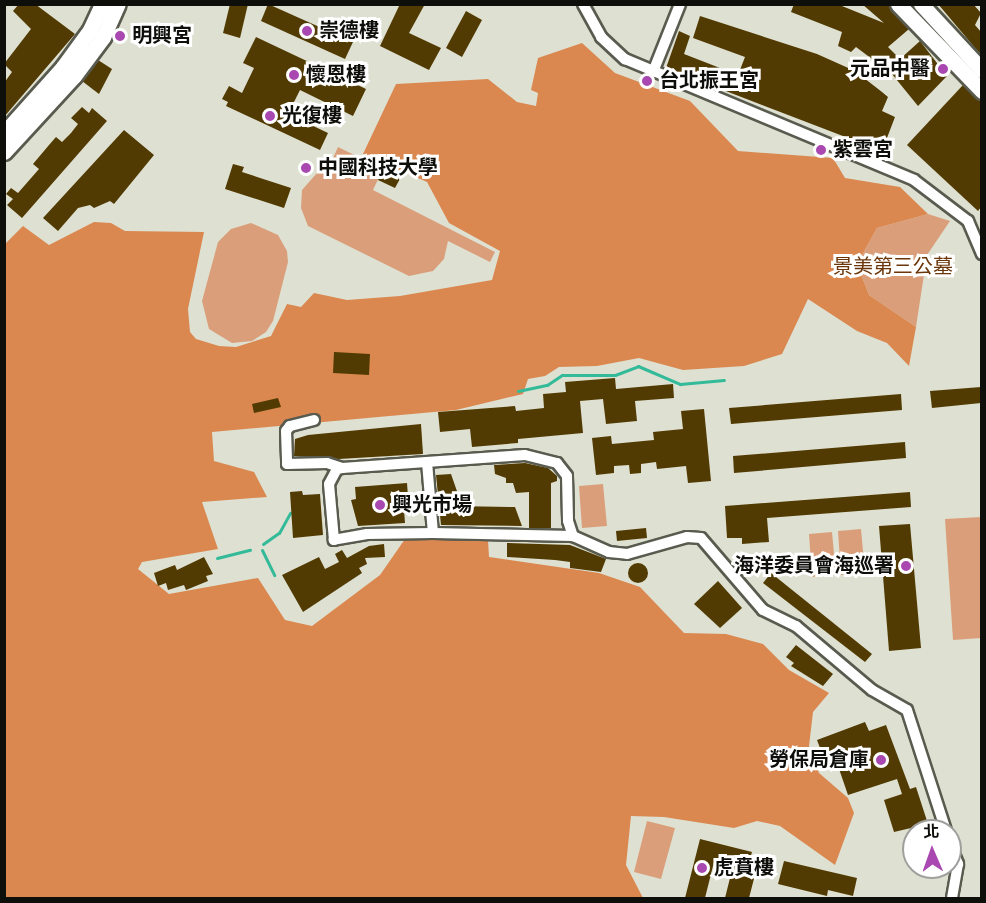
<!DOCTYPE html>
<meta charset="utf-8">
<style>
body{margin:0}
#map{position:relative;width:986px;height:903px;overflow:hidden;background:#dee0d1;font-family:"Sofia Sans Condensed","Noto Sans TC",sans-serif}
div>[style]{position:absolute}
.green>*{inset:0;background:#da9f7a}
.forest>*{inset:0;background:#da8850}
.stream>*{height:3px;margin:-1.5px;padding:0 1.5px;transform-origin:1.5px;border-radius:1.5px;background:#33ba99}
.building>*{inset:0;background:#523b02}
.round{border-radius:50%}
.roads{filter:drop-shadow(2px 0 #595b4f) drop-shadow(-2px 0 #595b4f) drop-shadow(0 2px #595b4f) drop-shadow(0 -2px #595b4f)}
.street>*{height:10px;margin:-5px;padding:0 5px;transform-origin:5px;border-radius:5px;background:#fff}
.secondary>*{height:15px;margin:-7.5px;padding:0 7.5px;transform-origin:7.5px;border-radius:7.5px;background:#fff}
.dots>*{width:16px;height:16px;translate:-50% -50%;box-sizing:border-box;border:3px solid #fff;border-radius:50%}
span{translate:-50% -50%;white-space:nowrap;text-align:center;line-height:1.15;-webkit-text-stroke:6px #fff;paint-order:stroke}
.poi-label{font-size:20px;color:#0e0e0a;font-weight:700}
.left{translate:0 -50%;text-align:left}
.right{translate:-100% -50%;text-align:right}
.park-label{font-size:20px;color:#6b360a}
.frame{position:absolute;inset:0;border:6px solid #0e0e0a;pointer-events:none}
.north{position:absolute;left:902px;top:819px;width:60px;height:60px;box-sizing:border-box;background:#fff;border:2px solid #9f9f9d;border-radius:50%;rotate:358deg;font-size:16px;font-weight:700;line-height:24px;text-align:center;color:#0e0e0a}
.north::after{content:'';display:block;margin:auto;width:21px;height:27px;background:#a948b0;clip-path:polygon(50% 0,100% 100%,50% 72%,0 100%)}
</style>
<div id="map">
<div class="green">
<i style="clip-path:polygon(338px 147px,383px 169px,373px 190px,495px 252px,490px 262px,448px 241px,444px 259px,433px 271px,409px 276px,308px 226px,301px 208px,302px 190px,324px 165px,329px 167px)"></i>
<i style="clip-path:polygon(928px 214px,950px 221px,927px 255px,916px 327px,869px 295px,857px 264px,877px 228px)"></i>
<i style="clip-path:polygon(251px 223px,278px 235px,287px 251px,288px 262px,273px 321px,266px 332px,252px 341px,232px 343px,209px 329px,202px 301px,218px 242px,231px 229px)"></i>
<i style="clip-path:polygon(603px 484px,607px 526px,582px 528px,579px 486px)"></i>
<i style="clip-path:polygon(981px 517px,981px 638px,953px 640px,945px 519px)"></i>
<i style="clip-path:polygon(861px 529px,865px 573px,841px 575px,838px 531px)"></i>
<i style="clip-path:polygon(832px 532px,836px 575px,812px 577px,809px 534px)"></i>
<i style="clip-path:polygon(647px 821px,675px 828px,661px 879px,634px 872px)"></i>
</div>
<div class="forest">
<i style="clip-path:polygon(582px 43px,615px 73px,690px 101px,738px 151px,833px 158px,845px 178px,900px 187px,928px 214px,877px 228px,857px 264px,869px 295px,916px 327px,909px 366px,887px 343px,857px 331px,808px 299px,782px 354px,744px 366px,683px 370px,639px 358px,597px 366px,559px 367px,545px 376px,528px 379px,523px 394px,456px 410px,212px 432px,214px 461px,254px 472px,267px 497px,202px 502px,218px 549px,142px 562px,138px 569px,169px 594px,258px 578px,285px 620px,312px 626px,380px 575px,405px 539px,488px 540px,489px 557px,599px 573px,640px 587px,684px 633px,726px 634px,763px 644px,789px 670px,829px 693px,813px 712px,809px 746px,819px 773px,848px 798px,854px 813px,835px 865px,780px 826px,757px 821px,734px 828px,664px 817px,631px 816px,626px 865px,643px 898px,5px 898px,4px 245px,23px 226px,49px 245px,94px 222px,111px 223px,125px 231px,204px 232px,188px 309px,190px 332px,196px 339px,219px 346px,236px 347px,271px 336px,287px 304px,301px 307px,314px 293px,347px 300px,400px 296px,492px 280px,500px 251px,449px 223px,427px 182px,363px 154px,396px 84px,488px 79px,517px 102px,536px 106px,538px 93px,531px 90px,538px 58px)"></i>
</div>
<div class="stream">
<i style="left:518px;top:391px;width:30px;rotate:-12deg"></i>
<i style="left:547px;top:385px;width:18px;rotate:-34deg"></i>
<i style="left:562px;top:375px;width:53px"></i>
<i style="left:615px;top:375px;width:25px;rotate:-21deg"></i>
<i style="left:638px;top:366px;width:46px;rotate:23.2deg"></i>
<i style="left:680px;top:384px;width:44px;rotate:-5.2deg"></i>
<i style="left:263px;top:544px;width:19px;rotate:-35deg"></i>
<i style="left:279px;top:533px;width:23px;rotate:-61deg"></i>
<i style="left:262px;top:550px;width:28px;rotate:64deg"></i>
<i style="left:217px;top:558px;width:34px;rotate:-14deg"></i>
</div>
<div class="building">
<i style="clip-path:polygon(19px 4px,35px 4px,75px 34px,4px 117px,4px 83px,12px 72px,4px 64px,31px 29px,13px 11px)"></i>
<i style="clip-path:polygon(230px 4px,248px 4px,240px 38px,223px 33px)"></i>
<i style="clip-path:polygon(268px 4px,353px 42px,345px 59px,261px 21px)"></i>
<i style="clip-path:polygon(400px 4px,425px 4px,409px 33px,441px 48px,429px 70px,380px 46px)"></i>
<i style="clip-path:polygon(794px 4px,837px 4px,884px 23px,862px 4px,888px 4px,909px 29px,888px 47px,900px 59px,920px 41px,947px 76px,918px 106px,892px 74px,856px 47px,851px 52px,838px 46px,842px 32px,791px 12px)"></i>
<i style="clip-path:polygon(938px 4px,973px 4px,981px 13px,975px 25px,981px 32px,981px 55px)"></i>
<i style="clip-path:polygon(466px 11px,482px 20px,462px 57px,446px 48px)"></i>
<i style="clip-path:polygon(700px 16px,817px 54px,855px 71px,882px 92px,888px 97px,882px 111px,895px 117px,882px 151px,666px 68px,679px 31px,690px 36px,684px 54px,738px 75px,745px 57px,693px 38px)"></i>
<i style="clip-path:polygon(256px 37px,366px 89px,353px 116px,300px 90px,288px 114px,328px 133px,320px 150px,226px 106px,228px 102px,222px 99px,229px 86px,242px 93px,254px 68px,243px 63px)"></i>
<i style="clip-path:polygon(98px 60px,112px 69px,99px 94px,82px 81px)"></i>
<i style="clip-path:polygon(963px 85px,981px 102px,981px 207px,978px 211px,907px 145px)"></i>
<i style="clip-path:polygon(82px 107px,89px 113px,92px 108px,107px 121px,22px 218px,7px 205px,13px 199px,6px 194px,11px 188px,18px 193px,39px 169px,33px 164px,49px 145px,56px 137px,62px 142px,71px 133px,78px 124px,71px 118px)"></i>
<i style="clip-path:polygon(124px 130px,154px 155px,114px 204px,110px 201px,94px 208px,90px 205px,78px 208px,58px 231px,43px 218px)"></i>
<i style="clip-path:polygon(233px 164px,244px 167px,242px 172px,291px 188px,284px 208px,225px 189px)"></i>
<i style="clip-path:polygon(384px 166px,402px 175px,395px 188px,378px 180px)"></i>
<i style="clip-path:polygon(334px 352px,370px 354px,369px 375px,333px 373px)"></i>
<i style="clip-path:polygon(615px 378px,616px 389px,673px 384px,674px 398px,635px 401px,637px 421px,606px 424px,603px 399px,580px 401px,583px 433px,518px 439px,518px 443px,472px 447px,470px 429px,440px 432px,438px 412px,515px 406px,516px 411px,544px 408px,543px 394px,566px 392px,565px 382px)"></i>
<i style="clip-path:polygon(981px 387px,981px 403px,932px 408px,930px 391px)"></i>
<i style="clip-path:polygon(901px 394px,902px 410px,731px 424px,729px 408px)"></i>
<i style="clip-path:polygon(278px 398px,281px 407px,254px 413px,252px 404px)"></i>
<i style="clip-path:polygon(704px 409px,711px 481px,688px 483px,686px 466px,657px 469px,656px 462px,641px 464px,641px 473px,630px 474px,629px 465px,614px 466px,614px 473px,596px 475px,592px 438px,611px 436px,612px 444px,654px 440px,653px 432px,683px 429px,681px 411px)"></i>
<i style="clip-path:polygon(421px 424px,423px 454px,339px 459px,294px 456px,295px 439px,308px 435px)"></i>
<i style="clip-path:polygon(905px 442px,906px 458px,734px 473px,733px 456px)"></i>
<i style="clip-path:polygon(525px 463px,548px 468px,557px 476px,557px 481px,551px 483px,551px 528px,529px 528px,529px 492px,516px 493px,513px 483px,506px 483px,506px 478px,495px 474px,494px 465px)"></i>
<i style="clip-path:polygon(451px 474px,459px 497px,454px 497px,454px 506px,515px 507px,522px 526px,441px 525px,436px 475px)"></i>
<i style="clip-path:polygon(407px 483px,409px 510px,404px 510px,405px 523px,358px 526px,351px 500px,356px 499px,355px 487px)"></i>
<i style="clip-path:polygon(302px 491px,303px 495px,320px 494px,323px 535px,293px 538px,290px 492px)"></i>
<i style="clip-path:polygon(910px 492px,911px 507px,767px 518px,769px 542px,742px 544px,742px 538px,727px 538px,725px 506px)"></i>
<i style="clip-path:polygon(910px 524px,921px 648px,889px 651px,879px 526px)"></i>
<i style="clip-path:polygon(646px 528px,647px 538px,617px 541px,616px 531px)"></i>
<i style="clip-path:polygon(507px 543px,570px 545px,606px 559px,601px 572px,570px 568px,570px 562px,555px 560px,507px 557px)"></i>
<i style="clip-path:polygon(384px 544px,385px 557px,365px 558px,367px 564px,359px 568px,362px 573px,303px 612px,282px 575px,319px 557px,325px 569px,339px 562px,335px 554px,342px 550px,347px 558px,369px 546px)"></i>
<i style="clip-path:polygon(204px 557px,213px 574px,206px 576px,208px 581px,186px 590px,184px 585px,168px 590px,166px 583px,158px 586px,154px 573px,175px 565px,177px 570px)"></i>
<i class="round" style="left:628px;top:563px;width:20px;height:20px"></i>
<i style="clip-path:polygon(771px 573px,872px 654px,865px 662px,763px 583px)"></i>
<i style="clip-path:polygon(718px 581px,742px 608px,720px 628px,694px 604px)"></i>
<i style="clip-path:polygon(796px 645px,833px 674px,823px 686px,791px 666px,794px 663px,786px 657px)"></i>
<i style="clip-path:polygon(865px 722px,869px 731px,886px 725px,910px 789px,916px 787px,928px 824px,894px 832px,884px 800px,902px 794px,897px 779px,848px 795px,838px 766px,828px 769px,817px 740px)"></i>
<i style="clip-path:polygon(700px 839px,752px 852px,747px 869px,756px 871px,749px 898px,725px 898px,733px 866px,714px 862px,705px 898px,685px 898px)"></i>
<i style="clip-path:polygon(784px 861px,857px 878px,853px 896px,828px 890px,827px 896px,778px 884px)"></i>
</div>
<div class="roads">
<div class="street">
<i style="left:583px;top:4px;width:38px;rotate:61deg"></i>
<i style="left:601px;top:37px;width:33px;rotate:43deg"></i>
<i style="left:625px;top:59px;width:313px;rotate:22.7deg"></i>
<i style="left:914px;top:180px;width:68px;rotate:37.2deg"></i>
<i style="left:968px;top:221px;width:36px;rotate:67deg"></i>
<i style="left:653px;top:72px;width:73px;rotate:-68.3deg"></i>
<i style="left:314px;top:420px;width:25px;rotate:166deg"></i>
<i style="left:290px;top:426px;width:6px;rotate:129deg"></i>
<i style="left:286px;top:431px;width:33px;rotate:88deg"></i>
<i style="left:287px;top:464px;width:40px;rotate:-1.4deg"></i>
<i style="left:327px;top:463px;width:16px;rotate:18deg"></i>
<i style="left:427px;top:462px;width:71px;rotate:85.2deg"></i>
<i style="left:433px;top:533px;width:66px;rotate:179.1deg"></i>
<i style="left:367px;top:534px;width:34px;rotate:170deg"></i>
<i style="left:334px;top:540px;width:56px;rotate:-95.1deg"></i>
<i style="left:329px;top:484px;width:17px;rotate:-62deg"></i>
<i style="left:337px;top:469px;width:5px;rotate:-11deg"></i>
<i style="left:342px;top:468px;width:183px;rotate:-4.1deg"></i>
<i style="left:525px;top:455px;width:33px;rotate:14deg"></i>
<i style="left:557px;top:463px;width:16px;rotate:52deg"></i>
<i style="left:567px;top:476px;width:45px;rotate:88.7deg"></i>
<i style="left:568px;top:521px;width:16px;rotate:72deg"></i>
<i style="left:573px;top:536px;width:39px;rotate:24deg"></i>
<i style="left:609px;top:552px;width:18px;rotate:6deg"></i>
<i style="left:627px;top:554px;width:62px;rotate:-15.8deg"></i>
<i style="left:687px;top:537px;width:14px;rotate:4deg"></i>
<i style="left:701px;top:538px;width:95px;rotate:49.3deg"></i>
<i style="left:763px;top:610px;width:37px;rotate:26deg"></i>
<i style="left:796px;top:626px;width:99px;rotate:40.1deg"></i>
<i style="left:872px;top:690px;width:40px;rotate:29.7deg"></i>
<i style="left:907px;top:710px;width:127px;rotate:72.1deg"></i>
<i style="left:433px;top:533px;width:140px;rotate:1.2deg"></i>
<i style="left:950px;top:844px;width:22px;rotate:68deg"></i>
<i style="left:958px;top:864px;width:35px;rotate:100deg"></i>
</div>
<div class="secondary">
<i style="left:898px;top:4px;width:121px;rotate:46deg"></i>
<i style="left:921px;top:4px;width:90px;rotate:47.3deg"></i>
<i style="left:4px;top:133px;width:89px;rotate:-48.2deg"></i>
<i style="left:63px;top:67px;width:46px;rotate:-53.9deg"></i>
<i style="left:90px;top:30px;width:29px;rotate:-65deg"></i>
<i style="left:4px;top:152px;width:103px;rotate:-47.4deg"></i>
<i style="left:74px;top:76px;width:49px;rotate:-53.4deg"></i>
<i style="left:103px;top:37px;width:36px;rotate:-66deg"></i>
</div>
</div>
<div class="dots">
<i style="left:307px;top:31px;background:#a948b0"></i>
<i style="left:120px;top:36px;background:#a948b0"></i>
<i style="left:943px;top:69px;background:#a948b0"></i>
<i style="left:294px;top:75px;background:#a948b0"></i>
<i style="left:647px;top:81px;background:#a948b0"></i>
<i style="left:270px;top:116px;background:#a948b0"></i>
<i style="left:821px;top:150px;background:#a948b0"></i>
<i style="left:306px;top:168px;background:#a948b0"></i>
<i style="left:380px;top:505px;background:#a948b0"></i>
<i style="left:906px;top:566px;background:#a948b0"></i>
<i style="left:881px;top:760px;background:#a948b0"></i>
<i style="left:702px;top:868px;background:#a948b0"></i>
</div>
<div class="poi-label">
<span class="left" style="left:319px;top:31px">崇德樓</span>
<span class="left" style="left:132px;top:36px">明興宮</span>
<span class="right" style="left:930px;top:69px">元品中醫</span>
<span class="left" style="left:306px;top:75px">懷恩樓</span>
<span class="left" style="left:659px;top:81px">台北振王宮</span>
<span class="left" style="left:282px;top:116px">光復樓</span>
<span class="left" style="left:833px;top:150px">紫雲宮</span>
<span class="left" style="left:318px;top:168px">中國科技大學</span>
<span class="left" style="left:392px;top:505px">興光市場</span>
<span class="right" style="left:894px;top:566px">海洋委員會海巡署</span>
<span class="right" style="left:869px;top:760px">勞保局倉庫</span>
<span class="left" style="left:714px;top:868px">虎賁樓</span>
</div>
<div class="park-label">
<span style="left:893px;top:267px">景美第三公墓</span>
</div>
<div class="frame"></div>
<div class="north">北</div>
</div>
